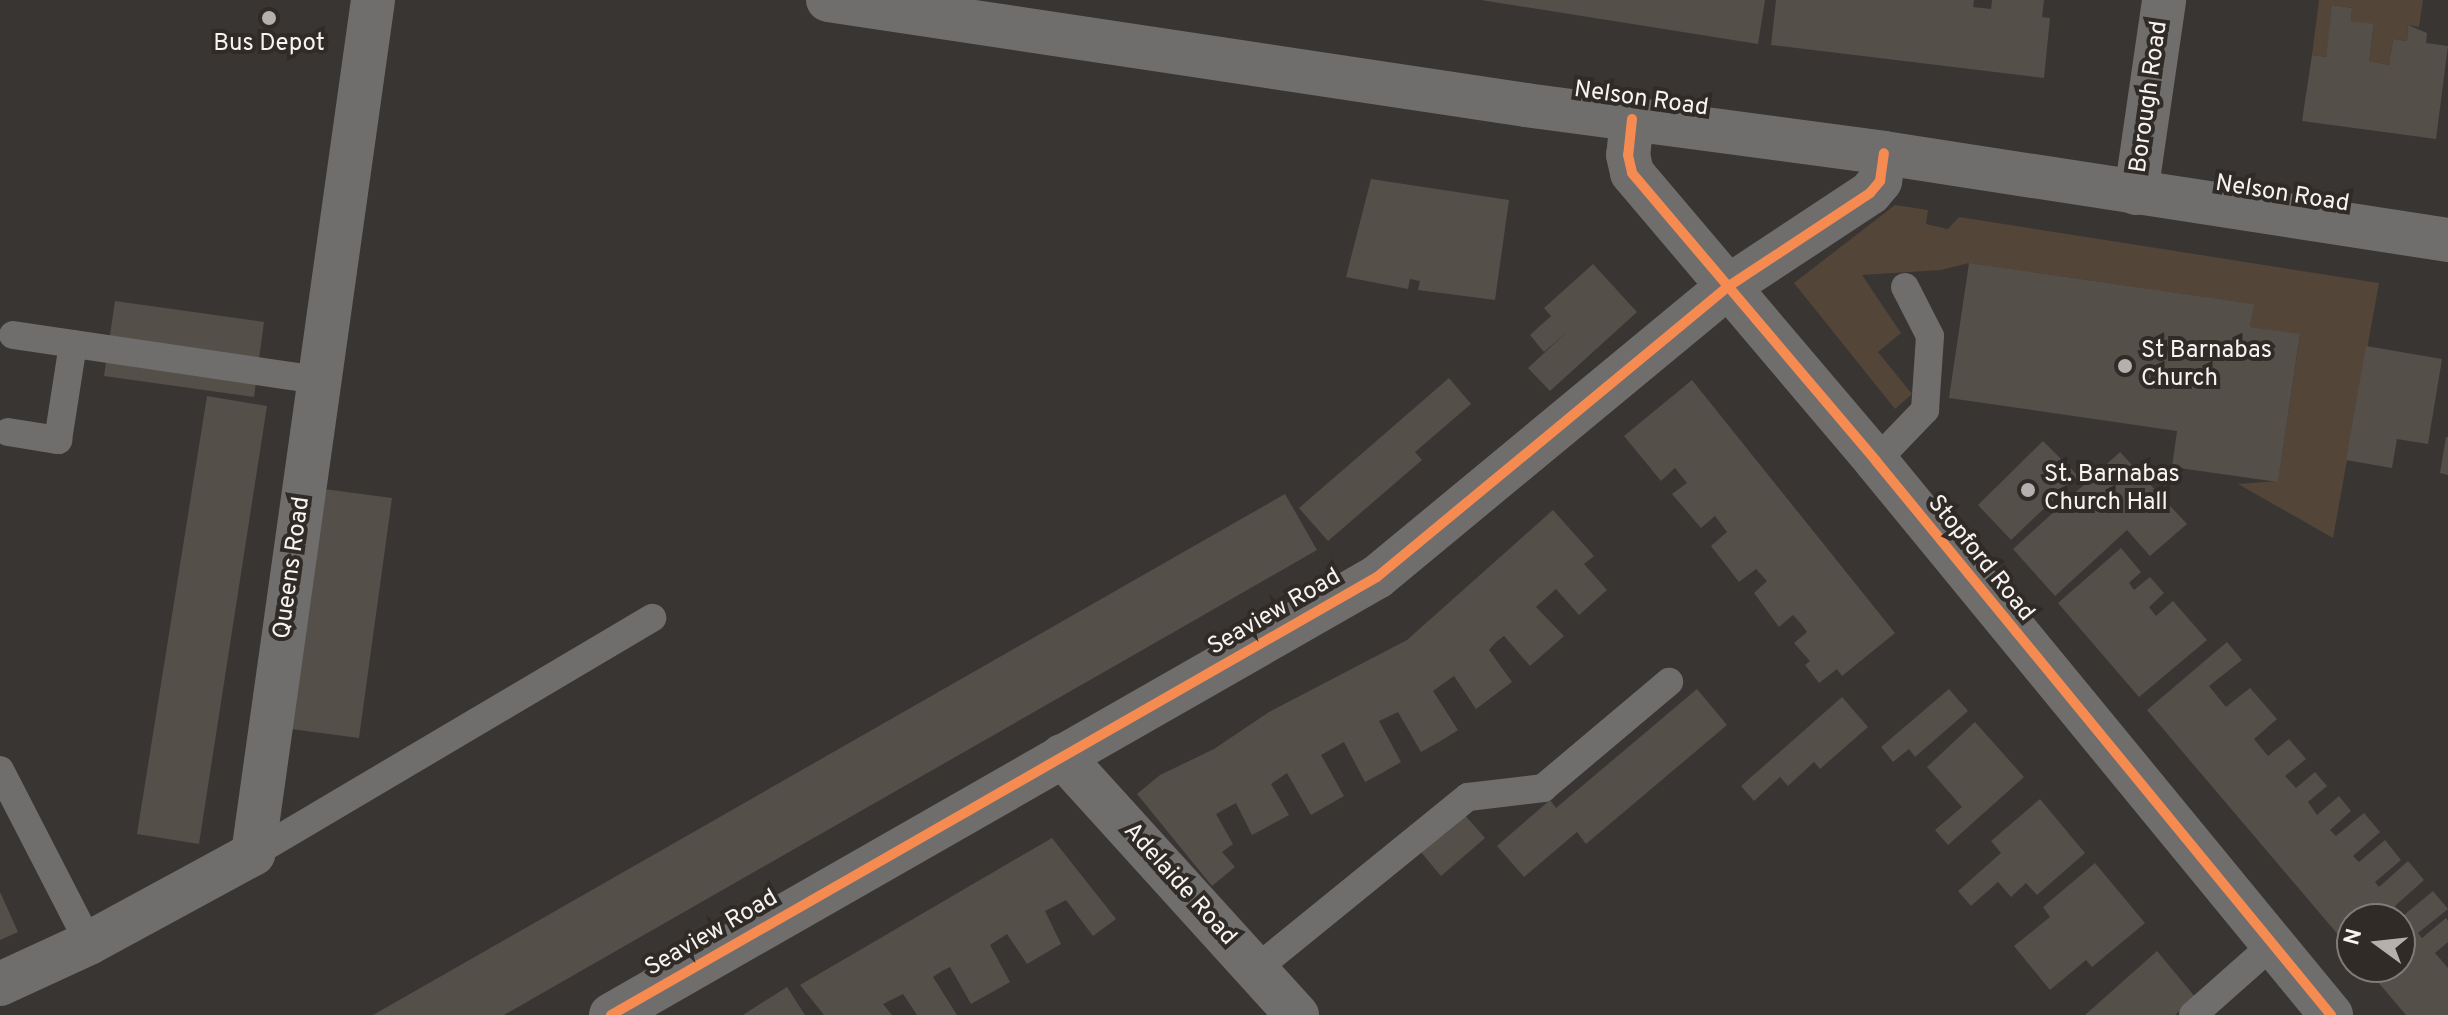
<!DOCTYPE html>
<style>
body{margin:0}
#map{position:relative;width:2448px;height:1015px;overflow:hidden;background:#383533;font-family:Overpass,sans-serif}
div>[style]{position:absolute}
.green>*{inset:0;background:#544539}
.building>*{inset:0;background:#554f4a}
.lane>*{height:28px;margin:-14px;padding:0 14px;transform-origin:14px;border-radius:14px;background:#6f6e6d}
.street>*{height:44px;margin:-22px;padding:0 22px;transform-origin:22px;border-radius:22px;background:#6f6e6d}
.primary>*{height:44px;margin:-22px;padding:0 22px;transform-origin:22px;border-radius:22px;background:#6f6e6d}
.cycleway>*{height:10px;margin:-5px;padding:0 5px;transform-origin:5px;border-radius:5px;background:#f68b52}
.dots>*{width:22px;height:22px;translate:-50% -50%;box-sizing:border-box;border:4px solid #302b27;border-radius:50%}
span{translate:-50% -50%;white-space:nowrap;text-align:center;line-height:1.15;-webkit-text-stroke:8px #302b27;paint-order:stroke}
.poi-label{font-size:24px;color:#f7f3f1}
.left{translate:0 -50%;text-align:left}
.street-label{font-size:24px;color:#f7f3f1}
.north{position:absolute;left:2336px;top:903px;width:80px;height:80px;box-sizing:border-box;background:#302b27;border:2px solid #807b78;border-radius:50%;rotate:285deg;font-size:22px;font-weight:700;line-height:32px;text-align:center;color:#f7f3f1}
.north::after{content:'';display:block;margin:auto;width:28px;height:36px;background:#b4b0ae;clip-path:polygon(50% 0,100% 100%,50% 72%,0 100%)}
</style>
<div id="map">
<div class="green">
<i style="clip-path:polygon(2319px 0,2423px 0,2419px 27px,2408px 25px,2407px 41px,2393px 39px,2389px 65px,2369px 61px,2374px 25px,2351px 21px,2352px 8px,2333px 5px,2326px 57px,2312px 55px)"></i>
<i style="clip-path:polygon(1895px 205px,1928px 210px,1926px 224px,1948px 229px,1959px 217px,2379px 283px,2333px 538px,2238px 484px,2278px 481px,2300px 335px,2250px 327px,2253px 304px,1969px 263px,1941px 270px,1862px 275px,1901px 333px,1878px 352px,1912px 394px,1895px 409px,1794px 283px)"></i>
</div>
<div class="building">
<i style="clip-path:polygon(1481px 0,1765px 0,1758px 44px)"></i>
<i style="clip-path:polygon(1776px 0,1974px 0,1973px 7px,1991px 9px,1992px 0,2044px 0,2042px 17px,2050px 18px,2044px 78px,1771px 45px)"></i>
<i style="clip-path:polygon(2332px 5px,2352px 8px,2351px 21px,2374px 24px,2369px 61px,2389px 65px,2393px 39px,2407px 41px,2408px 25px,2427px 33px,2426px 43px,2448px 46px,2436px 139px,2302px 121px,2312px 55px,2326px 57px)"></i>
<i style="clip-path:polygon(1371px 179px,1509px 200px,1495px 300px,1418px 290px,1420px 281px,1410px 279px,1408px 289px,1346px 277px)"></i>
<i style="clip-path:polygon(1969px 263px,2254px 304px,2250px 327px,2300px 334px,2278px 482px,2172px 467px,2177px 431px,1949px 398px)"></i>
<i style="clip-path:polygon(1593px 264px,1637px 312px,1550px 391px,1528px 368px,1568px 331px,1544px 352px,1530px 335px,1551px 316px,1544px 308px)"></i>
<i style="clip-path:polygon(115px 301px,264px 322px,254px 397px,104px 376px)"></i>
<i style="clip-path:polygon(2366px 346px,2442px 359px,2428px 444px,2397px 439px,2392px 468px,2346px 460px)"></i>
<i style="clip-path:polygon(1449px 378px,1471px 404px,1415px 452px,1422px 460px,1328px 541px,1299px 508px)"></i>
<i style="clip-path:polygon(1692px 380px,1895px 633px,1842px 676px,1837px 669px,1819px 683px,1805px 665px,1810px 661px,1794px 643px,1807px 632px,1802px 625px,1793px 615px,1779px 627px,1754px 593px,1767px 581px,1756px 569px,1739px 582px,1711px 546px,1727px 532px,1715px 516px,1701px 528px,1672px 494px,1687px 483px,1675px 468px,1661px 481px,1624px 436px)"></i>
<i style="clip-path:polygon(207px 396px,267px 406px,199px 844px,137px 834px)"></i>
<i style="clip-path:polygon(2446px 437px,2448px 437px,2448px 475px,2440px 473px)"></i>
<i style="clip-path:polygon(2043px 441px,2078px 476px,2011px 540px,1978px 505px)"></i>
<i style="clip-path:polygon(2120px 452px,2187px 524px,2150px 556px,2127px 530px,2055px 596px,2013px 549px)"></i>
<i style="clip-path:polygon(324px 489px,392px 498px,359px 738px,291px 729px)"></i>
<i style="clip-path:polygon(1285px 494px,1317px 550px,1139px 652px,504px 1015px,373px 1015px)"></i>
<i style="clip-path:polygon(1553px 510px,1594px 556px,1584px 564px,1607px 590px,1579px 615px,1556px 589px,1536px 607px,1564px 636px,1530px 666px,1504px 636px,1496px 642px,1489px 650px,1512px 682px,1476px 709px,1454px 676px,1433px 691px,1458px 730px,1439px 742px,1421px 752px,1398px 712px,1379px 721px,1401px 762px,1382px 773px,1365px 782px,1344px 742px,1321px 755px,1344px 796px,1311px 815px,1287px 773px,1271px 784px,1289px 815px,1252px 835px,1236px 803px,1216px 814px,1233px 844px,1222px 852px,1235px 867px,1212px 886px,1137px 794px,1160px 775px,1214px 749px,1269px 712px,1407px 640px)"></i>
<i style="clip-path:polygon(2121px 548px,2141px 572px,2129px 583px,2134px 590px,2150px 577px,2164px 593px,2149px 607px,2156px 616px,2173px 601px,2207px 640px,2139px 697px,2058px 603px)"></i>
<i style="clip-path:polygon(2227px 642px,2242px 660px,2209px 686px,2226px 707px,2250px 688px,2277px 719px,2254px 739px,2268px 756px,2289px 739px,2306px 759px,2285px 776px,2296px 788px,2315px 772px,2327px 786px,2308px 802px,2317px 815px,2339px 796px,2351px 811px,2330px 830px,2336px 836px,2364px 813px,2380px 832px,2353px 856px,2359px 862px,2385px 840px,2401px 860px,2375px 882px,2379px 887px,2408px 861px,2424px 880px,2395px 906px,2404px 915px,2433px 891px,2448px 909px,2418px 933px,2422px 938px,2446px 918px,2448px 921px,2448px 942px,2435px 953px,2448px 968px,2448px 1015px,2406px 1015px,2365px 967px,2400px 967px,2400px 919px,2352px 919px,2352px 951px,2147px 710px)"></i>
<i style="clip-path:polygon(1697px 689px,1727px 725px,1586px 844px,1577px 832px,1524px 877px,1497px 846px,1550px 800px,1556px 808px)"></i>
<i style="clip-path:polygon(1949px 689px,1968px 711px,1915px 757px,1909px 749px,1893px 762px,1881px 747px)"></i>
<i style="clip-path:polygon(1842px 697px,1868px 727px,1820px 769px,1814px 762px,1788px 786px,1780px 777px,1754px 801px,1741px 786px)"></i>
<i style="clip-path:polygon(1975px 722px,2024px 777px,1948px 845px,1935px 830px,1962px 807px,1927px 767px)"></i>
<i style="clip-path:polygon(2040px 799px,2085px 853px,2037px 895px,2026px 883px,2011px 897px,1998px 882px,1971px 906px,1958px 891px,2001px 853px,1991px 841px)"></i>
<i style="clip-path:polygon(1464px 814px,1485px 838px,1441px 876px,1420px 851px)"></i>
<i style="clip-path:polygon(1052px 838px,1116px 919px,1093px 936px,1066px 900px,1045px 911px,1061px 944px,1027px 964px,1007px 934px,990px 945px,1010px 982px,971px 1004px,950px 967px,942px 971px,933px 977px,957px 1015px,917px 1015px,903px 994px,883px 1004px,892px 1015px,824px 1015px,800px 985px)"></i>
<i style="clip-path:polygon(2095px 863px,2145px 923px,2092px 967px,2086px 960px,2050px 990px,2014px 946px,2050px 917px,2043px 907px)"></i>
<i style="clip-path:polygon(0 892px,18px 932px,0 940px)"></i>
<i style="clip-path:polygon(2157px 951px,2196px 998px,2175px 1015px,2085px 1015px)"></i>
<i style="clip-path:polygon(787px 987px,805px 1015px,743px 1015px,760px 1004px)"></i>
</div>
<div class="lane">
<i style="left:13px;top:335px;width:309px;rotate:8.4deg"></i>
<i style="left:8px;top:432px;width:51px;rotate:9.1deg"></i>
<i style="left:58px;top:440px;width:97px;rotate:-81.1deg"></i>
<i style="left:1876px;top:461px;width:71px;rotate:-46.1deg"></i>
<i style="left:1925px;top:410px;width:74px;rotate:-86.1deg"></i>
<i style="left:1930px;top:336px;width:55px;rotate:-117deg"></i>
<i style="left:0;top:770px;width:195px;rotate:62.8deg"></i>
<i style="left:253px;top:854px;width:464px;rotate:-30.6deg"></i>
<i style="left:1256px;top:969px;width:273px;rotate:-39.1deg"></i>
<i style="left:1468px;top:797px;width:76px;rotate:-6.8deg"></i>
<i style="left:1543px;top:788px;width:165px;rotate:-40.1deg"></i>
<i style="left:2193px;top:1015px;width:106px;rotate:-41.5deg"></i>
</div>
<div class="street">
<i style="left:1632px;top:119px;width:36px;rotate:96deg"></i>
<i style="left:1628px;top:155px;width:18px;rotate:77deg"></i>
<i style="left:1632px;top:173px;width:377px;rotate:49.7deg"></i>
<i style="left:1876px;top:461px;width:717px;rotate:50.6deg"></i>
<i style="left:2136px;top:193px;width:195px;rotate:-81.7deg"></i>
<i style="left:1062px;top:756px;width:350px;rotate:47.8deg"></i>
<i style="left:0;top:984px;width:98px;rotate:-24.7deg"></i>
<i style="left:89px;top:943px;width:187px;rotate:-28.5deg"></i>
<i style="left:253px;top:854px;width:862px;rotate:-82deg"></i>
<i style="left:611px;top:1015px;width:882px;rotate:-29.76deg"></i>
<i style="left:1377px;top:577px;width:457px;rotate:-39.6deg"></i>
<i style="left:1729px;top:286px;width:169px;rotate:-33.4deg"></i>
<i style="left:1870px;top:193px;width:16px;rotate:-50deg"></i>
<i style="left:1880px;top:181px;width:28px;rotate:-82deg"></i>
</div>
<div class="primary">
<i style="left:828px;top:0;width:706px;rotate:8.55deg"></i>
<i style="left:1526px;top:105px;width:361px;rotate:7.6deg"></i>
<i style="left:1884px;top:153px;width:571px;rotate:8.77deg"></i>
</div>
<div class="cycleway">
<i style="left:1632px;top:119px;width:36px;rotate:96deg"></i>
<i style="left:1628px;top:155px;width:18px;rotate:77deg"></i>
<i style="left:1632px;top:173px;width:377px;rotate:49.7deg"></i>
<i style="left:1876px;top:461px;width:717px;rotate:50.6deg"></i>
<i style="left:611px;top:1015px;width:882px;rotate:-29.76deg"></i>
<i style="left:1377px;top:577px;width:457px;rotate:-39.6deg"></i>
<i style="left:1729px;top:286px;width:169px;rotate:-33.4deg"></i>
<i style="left:1870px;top:193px;width:16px;rotate:-50deg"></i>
<i style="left:1880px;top:181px;width:28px;rotate:-82deg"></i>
</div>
<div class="dots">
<i style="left:269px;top:18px;background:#b4b0ae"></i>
<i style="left:2125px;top:366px;background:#b4b0ae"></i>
<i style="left:2028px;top:490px;background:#b4b0ae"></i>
</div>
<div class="poi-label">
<span style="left:269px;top:45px">Bus Depot</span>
<span class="left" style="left:2141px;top:366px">St Barnabas<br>Church</span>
<span class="left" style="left:2044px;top:490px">St. Barnabas<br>Church Hall</span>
</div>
<div class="street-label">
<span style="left:2150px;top:97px;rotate:-82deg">Borough Road</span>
<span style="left:1641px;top:100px;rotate:8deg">Nelson Road</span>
<span style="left:2282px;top:195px;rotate:9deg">Nelson Road</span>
<span style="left:1980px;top:559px;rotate:51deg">Stopford Road</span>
<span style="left:293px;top:568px;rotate:-82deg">Queens Road</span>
<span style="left:1275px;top:613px;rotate:-30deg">Seaview Road</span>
<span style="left:1179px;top:885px;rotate:48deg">Adelaide Road</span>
<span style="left:712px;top:934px;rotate:-30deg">Seaview Road</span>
</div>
<div class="north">N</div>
</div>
